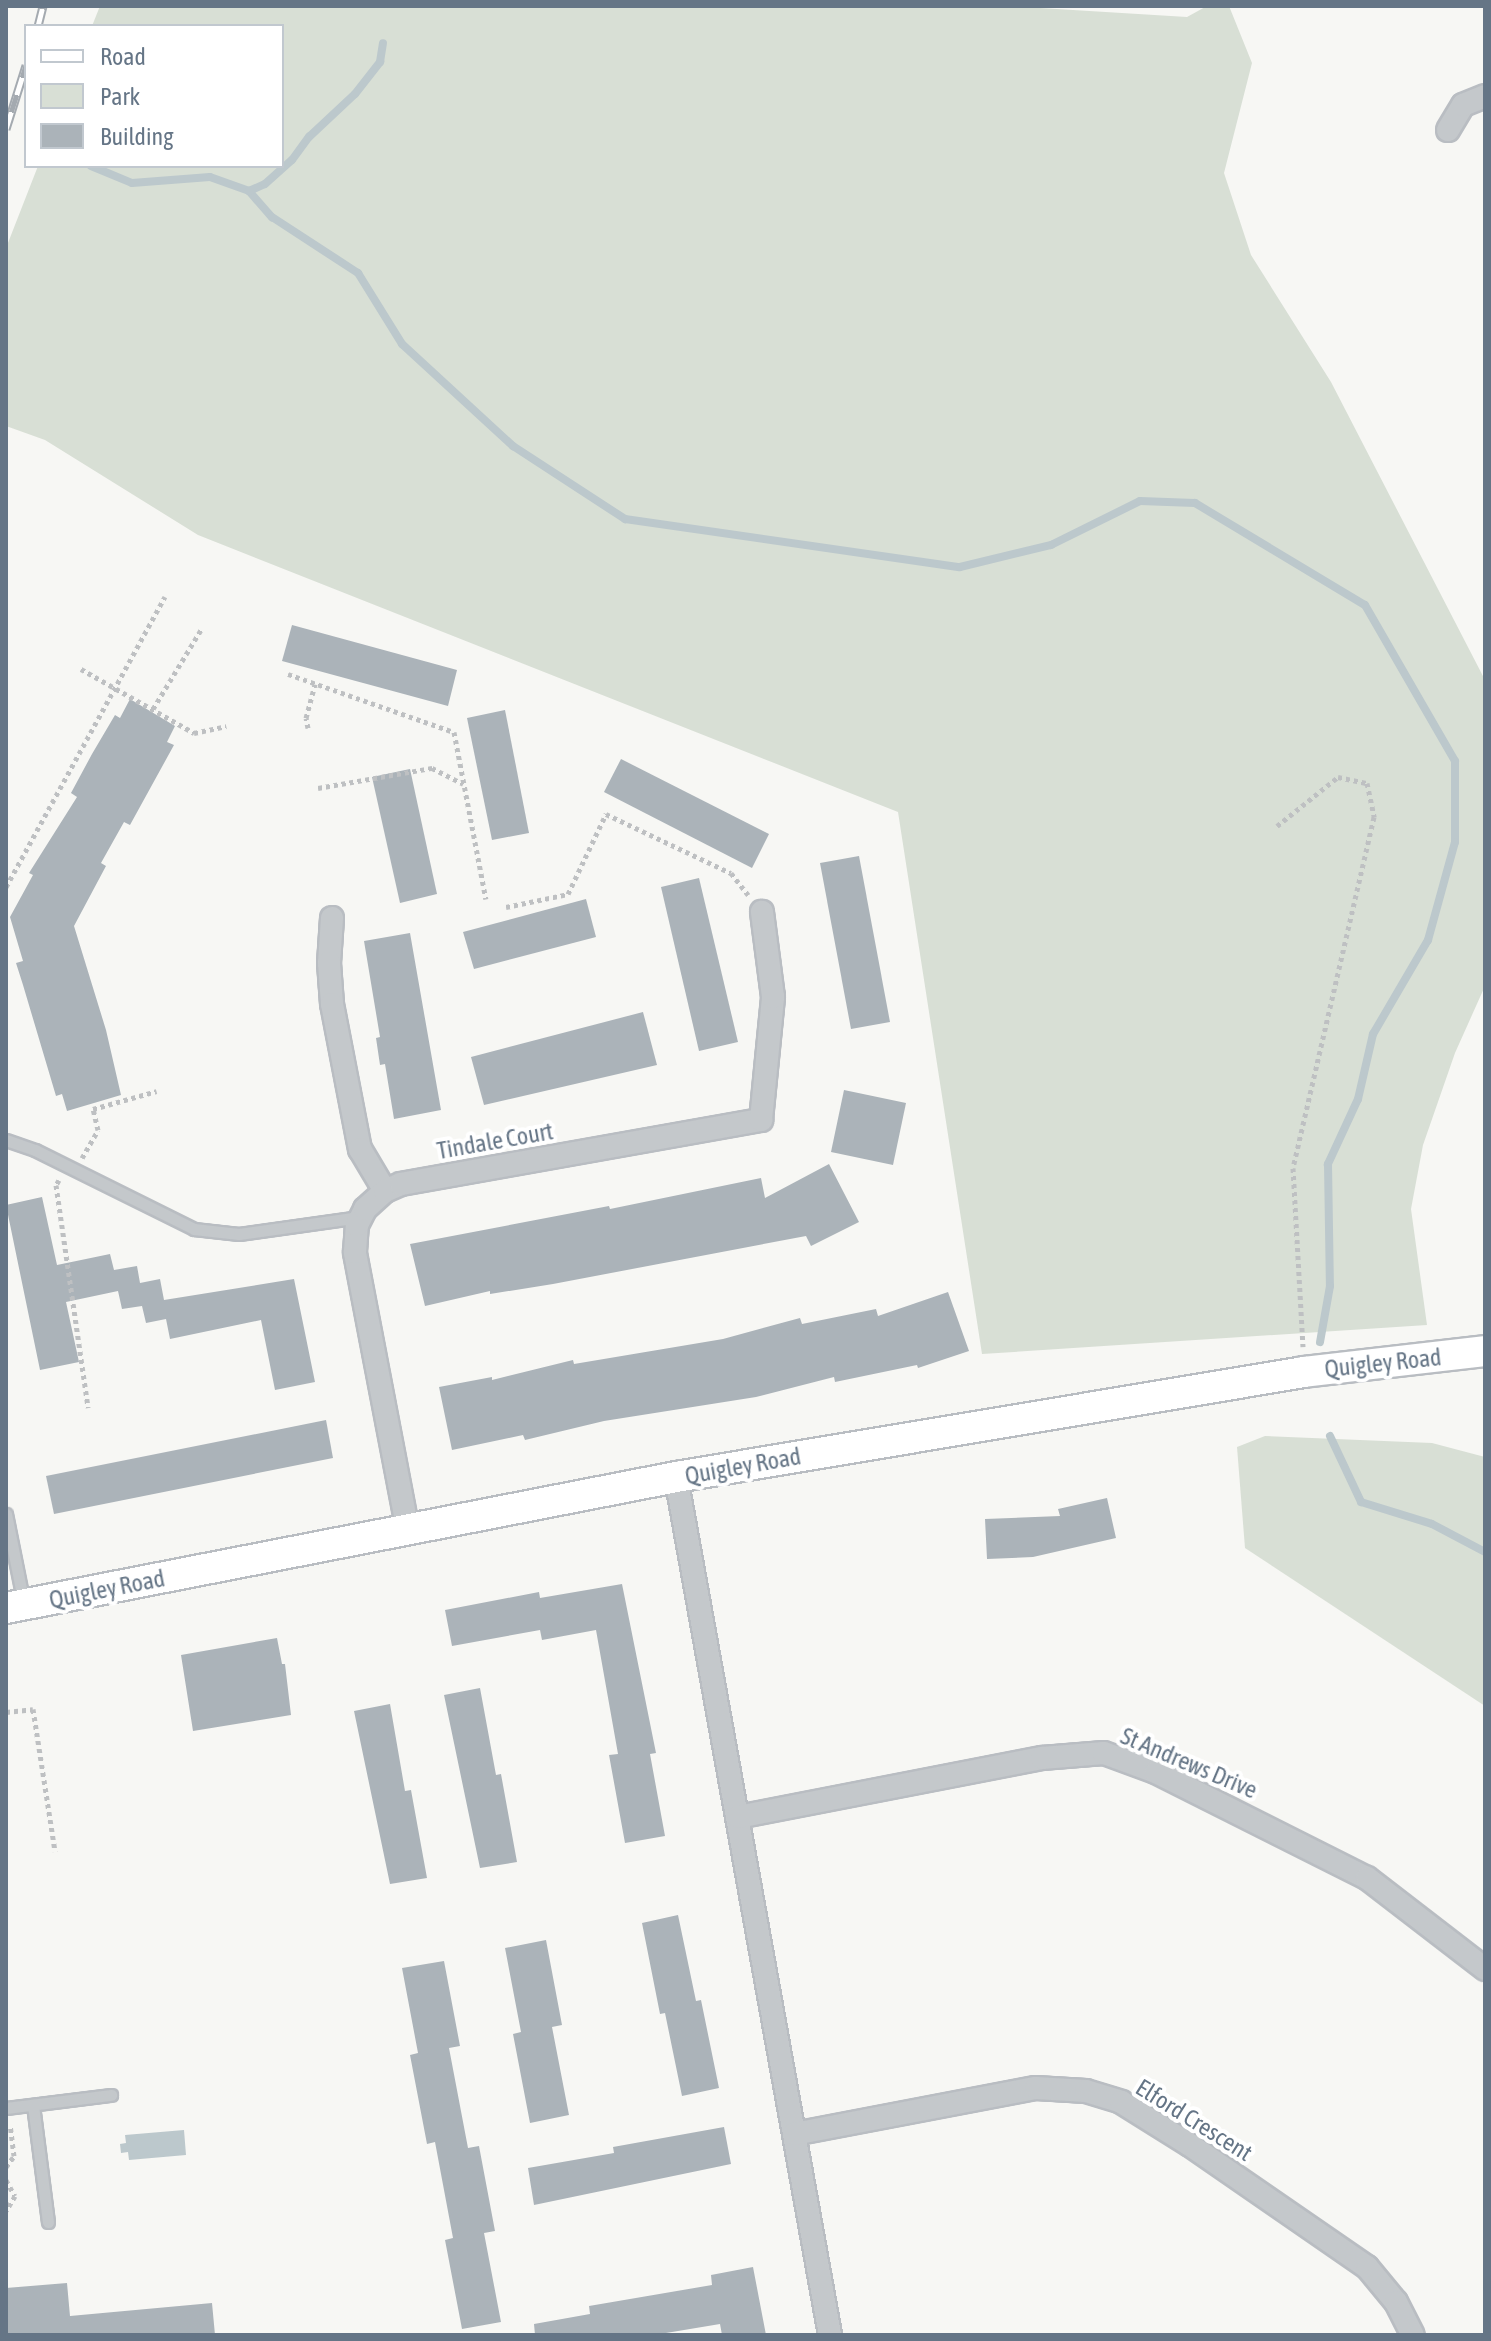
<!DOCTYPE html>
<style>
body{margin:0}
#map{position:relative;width:1491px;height:2341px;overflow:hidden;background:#f7f7f4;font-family:"Asap Condensed",sans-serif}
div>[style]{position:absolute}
.green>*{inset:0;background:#d8dfd5}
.water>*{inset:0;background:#bcc8cc}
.stream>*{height:8px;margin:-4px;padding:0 4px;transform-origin:4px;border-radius:4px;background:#bcc8cc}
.building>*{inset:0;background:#abb3b9}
.path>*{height:5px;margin-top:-2.5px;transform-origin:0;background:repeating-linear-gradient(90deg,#bec0c2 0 4px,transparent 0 8px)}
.roads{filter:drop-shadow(2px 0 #b9bdc2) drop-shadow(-2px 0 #b9bdc2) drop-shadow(0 2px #b9bdc2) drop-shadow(0 -2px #b9bdc2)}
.lane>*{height:11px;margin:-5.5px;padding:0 5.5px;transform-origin:5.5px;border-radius:5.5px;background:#c4c8cb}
.street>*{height:22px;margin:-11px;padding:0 11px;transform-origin:11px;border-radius:11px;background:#c4c8cb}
.secondary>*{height:30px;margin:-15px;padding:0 15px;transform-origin:15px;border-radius:15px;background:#fff}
.rail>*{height:9px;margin-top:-4.5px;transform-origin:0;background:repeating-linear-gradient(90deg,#fff 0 18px,#a4aab0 0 36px);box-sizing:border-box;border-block:2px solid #a4aab0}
span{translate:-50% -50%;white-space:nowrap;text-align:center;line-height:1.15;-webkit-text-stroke:8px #fff;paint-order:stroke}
.street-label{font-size:24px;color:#657586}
.frame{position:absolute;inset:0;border:8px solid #657586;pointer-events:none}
.legend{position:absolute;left:24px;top:24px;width:260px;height:144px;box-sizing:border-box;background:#fff;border:2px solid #c1c8cf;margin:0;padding:10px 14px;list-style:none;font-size:24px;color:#657586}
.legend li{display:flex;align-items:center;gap:16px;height:40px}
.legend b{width:40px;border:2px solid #c1c8cf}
</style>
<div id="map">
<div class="green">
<i style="clip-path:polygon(100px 6px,1006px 6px,1187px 17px,1207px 6px,1229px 6px,1252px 63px,1224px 173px,1251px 255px,1331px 382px,1485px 680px,1485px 986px,1455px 1053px,1423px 1145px,1411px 1209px,1427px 1325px,982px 1354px,898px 812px,198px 535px,45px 440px,6px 426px,6px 248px,38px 166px,282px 166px,282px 26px,92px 26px)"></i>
<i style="clip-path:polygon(1265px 1436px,1432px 1443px,1485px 1457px,1485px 1706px,1245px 1548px,1237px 1447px)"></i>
</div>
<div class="water">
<i style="clip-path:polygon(184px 2130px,186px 2155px,129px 2160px,128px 2152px,121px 2153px,120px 2144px,126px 2143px,125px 2135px)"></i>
</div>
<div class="stream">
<i style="left:91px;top:166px;width:44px;rotate:22.5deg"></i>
<i style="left:132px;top:183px;width:78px;rotate:-4.4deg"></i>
<i style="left:210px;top:177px;width:41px;rotate:19.7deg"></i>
<i style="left:249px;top:191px;width:35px;rotate:49deg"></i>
<i style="left:272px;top:217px;width:103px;rotate:33.1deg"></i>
<i style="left:358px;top:273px;width:84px;rotate:58.2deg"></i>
<i style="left:402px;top:344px;width:151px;rotate:42.6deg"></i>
<i style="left:513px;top:446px;width:134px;rotate:33.1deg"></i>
<i style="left:625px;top:519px;width:338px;rotate:8.2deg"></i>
<i style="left:960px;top:567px;width:94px;rotate:-13.6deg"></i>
<i style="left:1051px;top:545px;width:99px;rotate:-26.3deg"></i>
<i style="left:1140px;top:501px;width:55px;rotate:2.1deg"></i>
<i style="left:1195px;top:503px;width:198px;rotate:31deg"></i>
<i style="left:1365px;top:605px;width:180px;rotate:60deg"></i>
<i style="left:1455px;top:761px;width:81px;rotate:90deg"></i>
<i style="left:1455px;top:842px;width:102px;rotate:105.4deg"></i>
<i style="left:1428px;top:940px;width:109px;rotate:120.3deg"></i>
<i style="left:1373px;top:1034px;width:67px;rotate:103deg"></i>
<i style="left:1358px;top:1099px;width:72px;rotate:114.8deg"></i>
<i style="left:1328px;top:1164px;width:122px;rotate:89.1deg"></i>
<i style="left:1330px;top:1286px;width:57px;rotate:100.1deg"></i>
<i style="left:249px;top:191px;width:17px;rotate:-24deg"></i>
<i style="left:265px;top:184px;width:36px;rotate:-42deg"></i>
<i style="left:292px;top:160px;width:29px;rotate:-54deg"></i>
<i style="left:309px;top:137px;width:63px;rotate:-43.1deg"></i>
<i style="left:355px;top:94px;width:41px;rotate:-52deg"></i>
<i style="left:380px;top:62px;width:19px;rotate:-81deg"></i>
<i style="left:1330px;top:1436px;width:73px;rotate:64.8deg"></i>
<i style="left:1361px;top:1502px;width:74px;rotate:17.2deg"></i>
<i style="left:1432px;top:1524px;width:60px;rotate:27.8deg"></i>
</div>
<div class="building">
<i style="clip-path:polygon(292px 625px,457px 670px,448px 706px,282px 661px)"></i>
<i style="clip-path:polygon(130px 699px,175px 726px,167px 742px,174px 745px,130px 825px,124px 822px,101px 863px,106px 866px,74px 926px,106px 1030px,121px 1095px,67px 1111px,62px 1094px,56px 1096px,23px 985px,16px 963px,23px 961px,10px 917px,33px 875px,29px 873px,77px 797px,71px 793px,92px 754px,115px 715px,120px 718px)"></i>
<i style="clip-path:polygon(505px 710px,529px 833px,492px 840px,467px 718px)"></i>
<i style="clip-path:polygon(621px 759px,769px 834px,752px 868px,604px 792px)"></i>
<i style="clip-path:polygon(410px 769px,437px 894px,400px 903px,372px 777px)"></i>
<i style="clip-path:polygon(859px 856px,890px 1022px,851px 1029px,820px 863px)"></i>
<i style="clip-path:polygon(699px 878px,738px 1042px,699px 1051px,661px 887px)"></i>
<i style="clip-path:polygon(586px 899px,596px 937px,474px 969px,463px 932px)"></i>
<i style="clip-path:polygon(410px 933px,441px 1110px,394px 1119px,385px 1064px,380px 1065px,376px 1038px,380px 1037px,364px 941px)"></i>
<i style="clip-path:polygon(643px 1012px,657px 1065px,484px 1105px,471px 1057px)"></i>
<i style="clip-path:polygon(844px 1090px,906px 1103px,893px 1165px,831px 1152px)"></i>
<i style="clip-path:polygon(829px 1164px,859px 1222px,811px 1246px,806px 1236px,553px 1284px,490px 1294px,490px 1291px,425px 1306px,410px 1244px,609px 1206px,610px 1209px,761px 1178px,765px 1198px)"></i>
<i style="clip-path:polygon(42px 1197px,57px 1265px,110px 1254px,114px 1270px,137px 1266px,140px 1283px,160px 1279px,164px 1300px,294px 1279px,315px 1382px,275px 1390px,261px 1320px,170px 1339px,166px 1319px,146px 1323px,142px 1306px,122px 1309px,118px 1291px,66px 1302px,79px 1362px,40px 1370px,6px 1205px)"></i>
<i style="clip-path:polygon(948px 1292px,969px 1351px,918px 1368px,917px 1365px,835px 1382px,834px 1377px,756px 1397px,604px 1421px,525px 1440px,523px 1435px,452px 1450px,439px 1387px,492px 1377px,492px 1380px,573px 1360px,574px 1364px,723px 1339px,800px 1318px,802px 1324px,876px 1309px,878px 1316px)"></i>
<i style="clip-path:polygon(326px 1420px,333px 1458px,54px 1514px,46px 1476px)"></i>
<i style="clip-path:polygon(1107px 1498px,1116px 1538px,1033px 1557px,987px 1559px,985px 1519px,1060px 1516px,1058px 1509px)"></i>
<i style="clip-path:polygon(622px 1584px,656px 1753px,650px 1754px,665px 1836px,625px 1843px,609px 1755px,618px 1754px,596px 1630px,542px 1640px,540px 1630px,452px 1646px,445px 1610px,539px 1592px,540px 1598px)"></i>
<i style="clip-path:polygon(277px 1638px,282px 1664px,285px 1664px,291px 1715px,193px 1731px,181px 1655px)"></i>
<i style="clip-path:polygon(480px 1688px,496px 1775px,501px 1774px,517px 1862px,480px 1868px,444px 1695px)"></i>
<i style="clip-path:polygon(390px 1704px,405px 1791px,411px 1790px,427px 1878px,390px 1884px,354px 1711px)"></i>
<i style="clip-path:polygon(678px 1915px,696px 2001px,701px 2000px,719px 2088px,682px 2096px,665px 2013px,660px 2014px,642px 1923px)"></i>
<i style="clip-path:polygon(546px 1940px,562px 2025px,552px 2027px,569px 2115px,530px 2123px,513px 2034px,521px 2032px,505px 1948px)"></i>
<i style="clip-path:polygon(444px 1961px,460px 2046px,449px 2048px,468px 2148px,479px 2146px,495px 2231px,484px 2233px,501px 2322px,462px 2329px,445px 2240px,453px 2238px,435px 2142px,427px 2144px,410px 2055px,418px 2053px,402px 1968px)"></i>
<i style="clip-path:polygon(724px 2127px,731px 2164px,534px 2205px,528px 2168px,614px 2153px,613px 2147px)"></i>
<i style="clip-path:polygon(753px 2267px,766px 2335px,722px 2335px,720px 2324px,654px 2335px,535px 2335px,534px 2324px,590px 2314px,589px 2306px,712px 2285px,711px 2275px)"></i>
<i style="clip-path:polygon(67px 2283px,70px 2316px,212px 2303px,215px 2335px,6px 2335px,6px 2288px)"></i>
</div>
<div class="path">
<i style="left:81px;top:669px;width:130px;rotate:29.5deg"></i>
<i style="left:194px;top:733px;width:33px;rotate:-12deg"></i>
<i style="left:288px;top:674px;width:176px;rotate:19.3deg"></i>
<i style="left:454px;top:732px;width:170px;rotate:79.2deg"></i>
<i style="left:153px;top:709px;width:95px;rotate:-58.8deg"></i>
<i style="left:308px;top:728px;width:10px;rotate:-101deg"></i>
<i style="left:306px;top:718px;width:35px;rotate:-75deg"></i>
<i style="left:318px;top:788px;width:116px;rotate:-10deg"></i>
<i style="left:432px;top:768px;width:35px;rotate:27deg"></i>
<i style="left:1277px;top:826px;width:78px;rotate:-38.8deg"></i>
<i style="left:1338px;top:777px;width:30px;rotate:12deg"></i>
<i style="left:1367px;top:783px;width:35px;rotate:78deg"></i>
<i style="left:1374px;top:817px;width:360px;rotate:103deg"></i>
<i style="left:1293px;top:1168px;width:179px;rotate:86.8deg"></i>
<i style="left:6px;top:887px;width:331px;rotate:-61.3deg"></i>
<i style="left:506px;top:907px;width:63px;rotate:-11.8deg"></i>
<i style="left:568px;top:894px;width:89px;rotate:-64.6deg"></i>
<i style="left:606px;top:814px;width:138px;rotate:25.3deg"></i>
<i style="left:731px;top:873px;width:28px;rotate:52deg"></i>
<i style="left:82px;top:1158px;width:32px;rotate:-60deg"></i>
<i style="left:98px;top:1130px;width:22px;rotate:-103deg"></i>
<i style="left:93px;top:1109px;width:66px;rotate:-15.7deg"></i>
<i style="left:59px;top:1180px;width:6px;rotate:121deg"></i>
<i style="left:56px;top:1185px;width:225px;rotate:81.8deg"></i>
<i style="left:6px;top:1712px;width:27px;rotate:-6deg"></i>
<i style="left:33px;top:1709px;width:144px;rotate:81.2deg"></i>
<i style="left:6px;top:2167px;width:14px;rotate:-54deg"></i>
<i style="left:14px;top:2156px;width:31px;rotate:-97deg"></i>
<i style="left:6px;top:2180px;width:18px;rotate:61deg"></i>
<i style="left:15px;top:2196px;width:17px;rotate:121deg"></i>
<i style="left:6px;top:2249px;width:2px"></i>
</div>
<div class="roads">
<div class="lane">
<i style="left:6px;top:1140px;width:31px;rotate:19deg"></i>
<i style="left:35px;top:1150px;width:178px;rotate:26.4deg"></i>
<i style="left:194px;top:1229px;width:45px;rotate:6.3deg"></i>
<i style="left:239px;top:1234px;width:122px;rotate:-8deg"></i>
<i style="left:6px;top:1514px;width:92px;rotate:78.7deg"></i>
<i style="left:33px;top:2105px;width:118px;rotate:82.7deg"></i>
<i style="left:6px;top:2108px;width:106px;rotate:-7.1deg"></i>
</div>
<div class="street">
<i style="left:1448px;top:130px;width:29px;rotate:-59deg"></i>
<i style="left:1463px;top:105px;width:24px;rotate:-22deg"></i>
<i style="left:332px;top:918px;width:45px;rotate:93.8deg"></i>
<i style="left:329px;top:963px;width:41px;rotate:85.8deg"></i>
<i style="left:332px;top:1004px;width:148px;rotate:79.1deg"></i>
<i style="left:360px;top:1149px;width:49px;rotate:59.2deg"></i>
<i style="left:676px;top:1477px;width:872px;rotate:79.82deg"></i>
<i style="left:408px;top:1531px;width:284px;rotate:-100.8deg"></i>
<i style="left:355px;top:1252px;width:27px;rotate:-86deg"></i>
<i style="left:357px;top:1225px;width:18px;rotate:-63deg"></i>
<i style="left:365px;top:1209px;width:27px;rotate:-42deg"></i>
<i style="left:385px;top:1191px;width:17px;rotate:-24deg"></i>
<i style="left:401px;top:1184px;width:366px;rotate:-10.1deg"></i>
<i style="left:761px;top:1120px;width:124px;rotate:-84.4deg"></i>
<i style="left:773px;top:997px;width:86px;rotate:-97.4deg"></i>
<i style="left:738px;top:1817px;width:310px;rotate:-11deg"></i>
<i style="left:1042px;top:1758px;width:62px;rotate:-4.6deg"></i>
<i style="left:1104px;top:1753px;width:55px;rotate:20.1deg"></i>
<i style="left:1156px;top:1772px;width:236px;rotate:26.7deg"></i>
<i style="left:1367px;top:1878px;width:149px;rotate:37.6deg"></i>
<i style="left:794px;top:2134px;width:246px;rotate:-10.8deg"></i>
<i style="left:1036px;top:2088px;width:50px;rotate:3.4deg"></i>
<i style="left:1086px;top:2091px;width:37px;rotate:17deg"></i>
<i style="left:1121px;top:2102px;width:81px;rotate:31.9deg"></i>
<i style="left:1190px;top:2145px;width:215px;rotate:34.6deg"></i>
<i style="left:1367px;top:2267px;width:45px;rotate:50.4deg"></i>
<i style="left:1396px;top:2302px;width:37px;rotate:63deg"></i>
</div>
<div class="secondary">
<i style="left:6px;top:1608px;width:683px;rotate:-11.06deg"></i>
<i style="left:676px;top:1477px;width:637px;rotate:-9.49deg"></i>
<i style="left:1304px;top:1372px;width:182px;rotate:-6.6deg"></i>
</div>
</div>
<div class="rail">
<i style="left:38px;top:26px;width:21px;rotate:-76deg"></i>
<i style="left:6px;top:129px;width:67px;rotate:-72.6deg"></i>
</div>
<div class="street-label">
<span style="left:495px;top:1141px;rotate:-10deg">Tindale Court</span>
<span style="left:1383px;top:1363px;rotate:-6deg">Quigley Road</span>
<span style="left:743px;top:1466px;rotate:-10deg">Quigley Road</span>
<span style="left:107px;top:1589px;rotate:-11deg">Quigley Road</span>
<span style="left:1189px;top:1763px;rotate:23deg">St Andrews Drive</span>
<span style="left:1194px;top:2120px;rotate:32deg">Elford Crescent</span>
</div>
<div class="frame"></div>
<ul class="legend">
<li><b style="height:10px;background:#fff"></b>Road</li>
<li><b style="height:22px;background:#d8dfd5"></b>Park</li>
<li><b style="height:22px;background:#abb3b9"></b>Building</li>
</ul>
</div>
